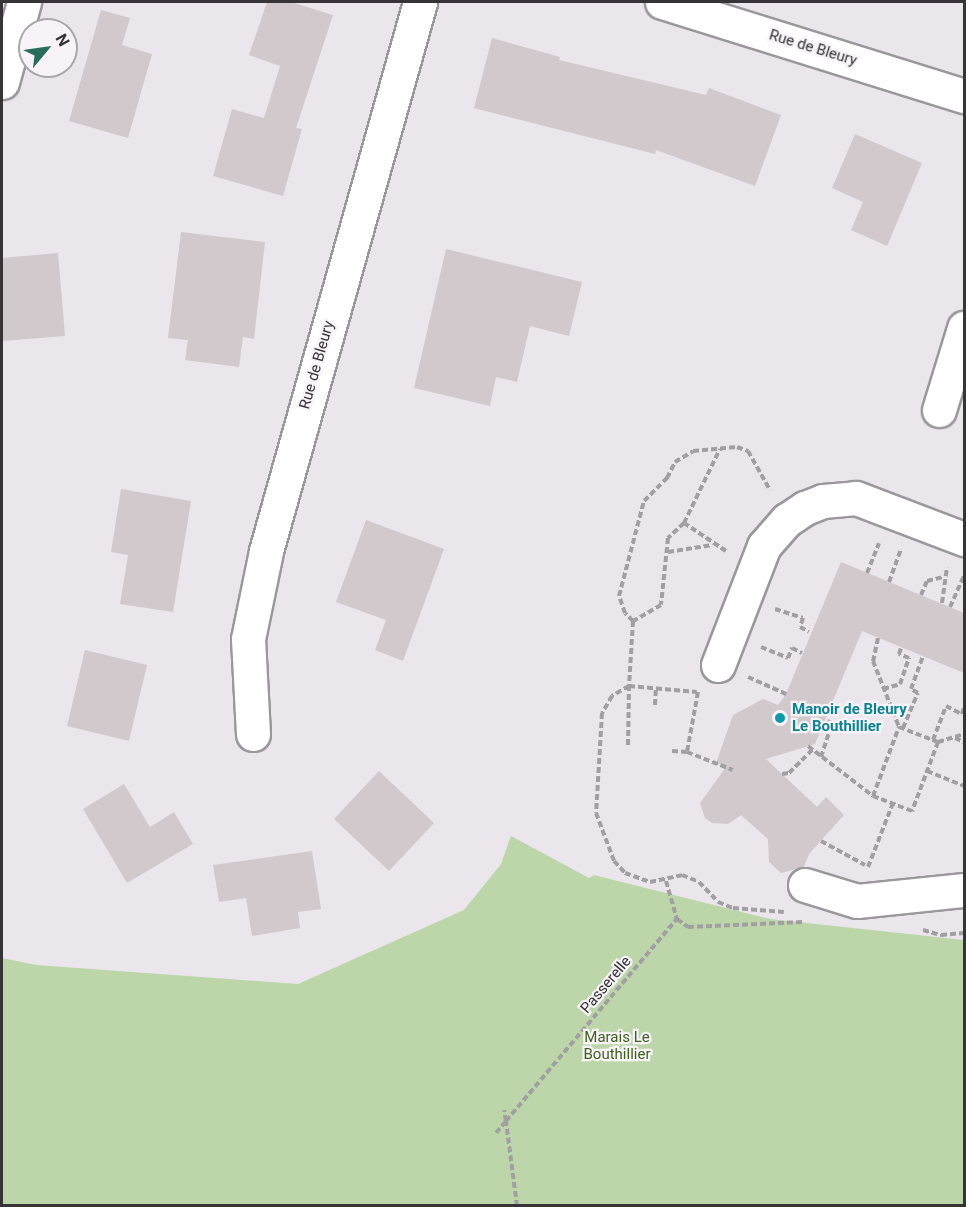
<!DOCTYPE html>
<style>
body{margin:0}
#map{position:relative;width:966px;height:1207px;overflow:hidden;background:#eae6ec;font-family:Roboto,sans-serif}
div>[style]{position:absolute}
.green>*{inset:0;background:#bcd6a9}
.building>*{inset:0;background:#d1c9cc}
.path>*{height:4px;margin-top:-2px;transform-origin:0;background:repeating-linear-gradient(90deg,#a29fa3 0 6px,transparent 0 9px)}
.roads{filter:drop-shadow(2px 0 #9b989d) drop-shadow(-2px 0 #9b989d) drop-shadow(0 2px #9b989d) drop-shadow(0 -2px #9b989d)}
.minor>*{height:33px;margin:-16.5px;padding:0 16.5px;transform-origin:16.5px;border-radius:16.5px;background:#fff}
.dots>*{width:16px;height:16px;translate:-50% -50%;box-sizing:border-box;border:3px solid #f7f3f9;border-radius:50%}
span{translate:-50% -50%;white-space:nowrap;text-align:center;line-height:1.15;-webkit-text-stroke:4.5px #f7f3f9;paint-order:stroke}
.street-label{font-size:15px;color:#363436}
.culture-label{font-size:15px;color:#0d838f;font-weight:700}
.left{translate:0 -50%;text-align:left}
.park-label{font-size:15px;color:#40621f}
.frame{position:absolute;inset:0;border:3px solid #363436;pointer-events:none}
.north{position:absolute;left:18px;top:18px;width:60px;height:60px;box-sizing:border-box;background:#f7f3f9;border:2px solid #aaa7ab;border-radius:50%;rotate:61deg;font-size:16px;font-weight:700;line-height:24px;text-align:center;color:#363436}
.north::after{content:'';display:block;margin:auto;width:21px;height:27px;background:#2a6d5d;clip-path:polygon(50% 0,100% 100%,50% 72%,0 100%)}
</style>
<div id="map">
<div class="green">
<i style="clip-path:polygon(511px 836px,589px 878px,594px 875px,770px 919px,964px 940px,964px 1205px,2px 1205px,2px 958px,36px 965px,298px 984px,464px 910px,501px 864px)"></i>
</div>
<div class="building">
<i style="clip-path:polygon(267px 2px,291px 2px,333px 15px,296px 128px,302px 129px,283px 196px,213px 176px,232px 109px,264px 118px,280px 66px,249px 55px)"></i>
<i style="clip-path:polygon(101px 10px,130px 18px,122px 45px,152px 54px,128px 138px,69px 121px)"></i>
<i style="clip-path:polygon(492px 38px,560px 57px,559px 60px,706px 95px,709px 88px,781px 115px,755px 186px,656px 150px,655px 154px,474px 108px)"></i>
<i style="clip-path:polygon(855px 134px,922px 163px,887px 246px,851px 230px,863px 202px,832px 188px)"></i>
<i style="clip-path:polygon(181px 232px,265px 242px,254px 339px,243px 337px,239px 367px,185px 360px,188px 340px,168px 338px)"></i>
<i style="clip-path:polygon(446px 249px,582px 282px,569px 336px,530px 326px,517px 382px,496px 377px,490px 406px,414px 388px)"></i>
<i style="clip-path:polygon(58px 253px,65px 336px,2px 341px,2px 258px)"></i>
<i style="clip-path:polygon(121px 489px,191px 501px,173px 612px,120px 604px,128px 555px,111px 552px)"></i>
<i style="clip-path:polygon(366px 520px,444px 549px,403px 661px,375px 650px,386px 620px,336px 602px)"></i>
<i style="clip-path:polygon(841px 562px,964px 613px,964px 673px,862px 631px,815px 744px,766px 759px,817px 807px,826px 797px,844px 815px,809px 854px,804px 867px,781px 873px,769px 862px,768px 839px,741px 815px,728px 824px,712px 823px,705px 818px,700px 803px,726px 767px,716px 763px,733px 715px,763px 699px,778px 705px,786px 694px)"></i>
<i style="clip-path:polygon(85px 650px,147px 665px,129px 741px,67px 726px)"></i>
<i style="clip-path:polygon(379px 771px,434px 823px,389px 871px,334px 819px)"></i>
<i style="clip-path:polygon(124px 784px,150px 827px,174px 812px,193px 844px,127px 883px,83px 809px)"></i>
<i style="clip-path:polygon(312px 851px,321px 909px,298px 912px,300px 928px,252px 936px,246px 898px,219px 902px,213px 865px)"></i>
</div>
<div class="path">
<i style="left:684px;top:523px;width:82px;rotate:-64.1deg"></i>
<i style="left:726px;top:551px;width:50px;rotate:-146.3deg"></i>
<i style="left:684px;top:523px;width:22px;rotate:137deg"></i>
<i style="left:668px;top:538px;width:67px;rotate:96deg"></i>
<i style="left:661px;top:605px;width:32px;rotate:150deg"></i>
<i style="left:633px;top:621px;width:65px;rotate:93.5deg"></i>
<i style="left:629px;top:686px;width:20px;rotate:150deg"></i>
<i style="left:612px;top:696px;width:20px;rotate:120deg"></i>
<i style="left:602px;top:713px;width:100px;rotate:93.4deg"></i>
<i style="left:596px;top:813px;width:51px;rotate:69.4deg"></i>
<i style="left:614px;top:861px;width:16px;rotate:47deg"></i>
<i style="left:625px;top:873px;width:27px;rotate:20deg"></i>
<i style="left:650px;top:882px;width:33px;rotate:-12deg"></i>
<i style="left:682px;top:875px;width:18px;rotate:22deg"></i>
<i style="left:699px;top:882px;width:28px;rotate:46deg"></i>
<i style="left:718px;top:902px;width:16px;rotate:22deg"></i>
<i style="left:733px;top:908px;width:51px;rotate:4.5deg"></i>
<i style="left:668px;top:552px;width:45px;rotate:-9deg"></i>
<i style="left:867px;top:573px;width:32px;rotate:-68deg"></i>
<i style="left:889px;top:582px;width:35px;rotate:-70deg"></i>
<i style="left:921px;top:595px;width:15px;rotate:-67deg"></i>
<i style="left:927px;top:581px;width:16px;rotate:-14deg"></i>
<i style="left:942px;top:603px;width:36px;rotate:-82deg"></i>
<i style="left:950px;top:607px;width:34px;rotate:-66deg"></i>
<i style="left:775px;top:609px;width:29px;rotate:18deg"></i>
<i style="left:803px;top:618px;width:9px;rotate:108deg"></i>
<i style="left:800px;top:627px;width:10px;rotate:29deg"></i>
<i style="left:633px;top:621px;width:11px;rotate:-135deg"></i>
<i style="left:625px;top:613px;width:18px;rotate:-109deg"></i>
<i style="left:619px;top:596px;width:98px;rotate:-75.3deg"></i>
<i style="left:644px;top:501px;width:33px;rotate:-45deg"></i>
<i style="left:667px;top:478px;width:18px;rotate:-63deg"></i>
<i style="left:675px;top:462px;width:21px;rotate:-31deg"></i>
<i style="left:693px;top:451px;width:44px;rotate:-5.2deg"></i>
<i style="left:737px;top:447px;width:12px;rotate:20deg"></i>
<i style="left:748px;top:451px;width:45px;rotate:60.6deg"></i>
<i style="left:878px;top:638px;width:24px;rotate:102deg"></i>
<i style="left:873px;top:661px;width:71px;rotate:68.5deg"></i>
<i style="left:761px;top:647px;width:29px;rotate:22deg"></i>
<i style="left:788px;top:658px;width:11px;rotate:-68deg"></i>
<i style="left:792px;top:648px;width:11px;rotate:27deg"></i>
<i style="left:748px;top:677px;width:42px;rotate:24.1deg"></i>
<i style="left:883px;top:689px;width:18px;rotate:-16deg"></i>
<i style="left:900px;top:684px;width:28px;rotate:-71deg"></i>
<i style="left:909px;top:658px;width:11px;rotate:-158deg"></i>
<i style="left:899px;top:654px;width:6px;rotate:-72deg"></i>
<i style="left:698px;top:692px;width:61px;rotate:100.4deg"></i>
<i style="left:687px;top:752px;width:49px;rotate:21.4deg"></i>
<i style="left:655px;top:705px;width:17px;rotate:-87deg"></i>
<i style="left:899px;top:727px;width:42px;rotate:21deg"></i>
<i style="left:938px;top:742px;width:74px;rotate:110.6deg"></i>
<i style="left:912px;top:811px;width:42px;rotate:-159deg"></i>
<i style="left:873px;top:796px;width:74px;rotate:-69.4deg"></i>
<i style="left:903px;top:728px;width:38px;rotate:-67deg"></i>
<i style="left:918px;top:693px;width:8px;rotate:-150deg"></i>
<i style="left:911px;top:689px;width:35px;rotate:-70deg"></i>
<i style="left:955px;top:738px;width:10px;rotate:24deg"></i>
<i style="left:933px;top:740px;width:36px;rotate:-69deg"></i>
<i style="left:946px;top:706px;width:18px;rotate:27deg"></i>
<i style="left:962px;top:714px;width:7px;rotate:-74deg"></i>
<i style="left:938px;top:742px;width:27px;rotate:-17deg"></i>
<i style="left:628px;top:745px;width:59px;rotate:-89deg"></i>
<i style="left:629px;top:686px;width:68px;rotate:5deg"></i>
<i style="left:808px;top:746px;width:82px;rotate:37.6deg"></i>
<i style="left:672px;top:751px;width:15px;rotate:4deg"></i>
<i style="left:821px;top:757px;width:36px;rotate:-72deg"></i>
<i style="left:832px;top:723px;width:5px;rotate:-158deg"></i>
<i style="left:927px;top:771px;width:40px;rotate:22deg"></i>
<i style="left:782px;top:774px;width:7px;rotate:-8deg"></i>
<i style="left:789px;top:773px;width:33px;rotate:-45deg"></i>
<i style="left:821px;top:841px;width:50px;rotate:28.6deg"></i>
<i style="left:868px;top:867px;width:69px;rotate:-68.7deg"></i>
<i style="left:666px;top:881px;width:40px;rotate:74deg"></i>
<i style="left:677px;top:919px;width:14px;rotate:36deg"></i>
<i style="left:688px;top:927px;width:115px;rotate:-2.5deg"></i>
<i style="left:923px;top:930px;width:19px;rotate:16deg"></i>
<i style="left:941px;top:935px;width:23px;rotate:-5deg"></i>
<i style="left:496px;top:1133px;width:16px;rotate:-50deg"></i>
<i style="left:506px;top:1121px;width:11px;rotate:-100deg"></i>
<i style="left:517px;top:1206px;width:86px;rotate:-97.4deg"></i>
<i style="left:506px;top:1121px;width:265px;rotate:-49.8deg"></i>
</div>
<div class="roads">
<div class="minor">
<i style="left:662px;top:2px;width:316px;rotate:17.3deg"></i>
<i style="left:2px;top:82px;width:83px;rotate:-74.6deg"></i>
<i style="left:939px;top:410px;width:86px;rotate:-73deg"></i>
<i style="left:718px;top:665px;width:128px;rotate:-68.9deg"></i>
<i style="left:764px;top:546px;width:35px;rotate:-49deg"></i>
<i style="left:787px;top:520px;width:22px;rotate:-34deg"></i>
<i style="left:805px;top:508px;width:19px;rotate:-21deg"></i>
<i style="left:823px;top:501px;width:33px;rotate:-5deg"></i>
<i style="left:856px;top:498px;width:116px;rotate:20.8deg"></i>
<i style="left:253px;top:734px;width:95px;rotate:-93deg"></i>
<i style="left:248px;top:639px;width:90px;rotate:-78.4deg"></i>
<i style="left:266px;top:551px;width:570px;rotate:-74.33deg"></i>
<i style="left:805px;top:885px;width:54px;rotate:17.1deg"></i>
<i style="left:857px;top:901px;width:108px;rotate:-5.9deg"></i>
</div>
</div>
<div class="dots">
<i style="left:780px;top:718px;background:#0f9aa8"></i>
</div>
<div class="street-label">
<span style="left:813px;top:48px;rotate:17deg">Rue de Bleury</span>
<span style="left:317px;top:365px;rotate:-74deg">Rue de Bleury</span>
<span style="left:606px;top:985px;rotate:-50deg">Passerelle</span>
</div>
<div class="culture-label">
<span class="left" style="left:792px;top:718px">Manoir de Bleury<br>Le Bouthillier</span>
</div>
<div class="park-label">
<span style="left:617px;top:1046px">Marais Le<br>Bouthillier</span>
</div>
<div class="frame"></div>
<div class="north">N</div>
</div>
